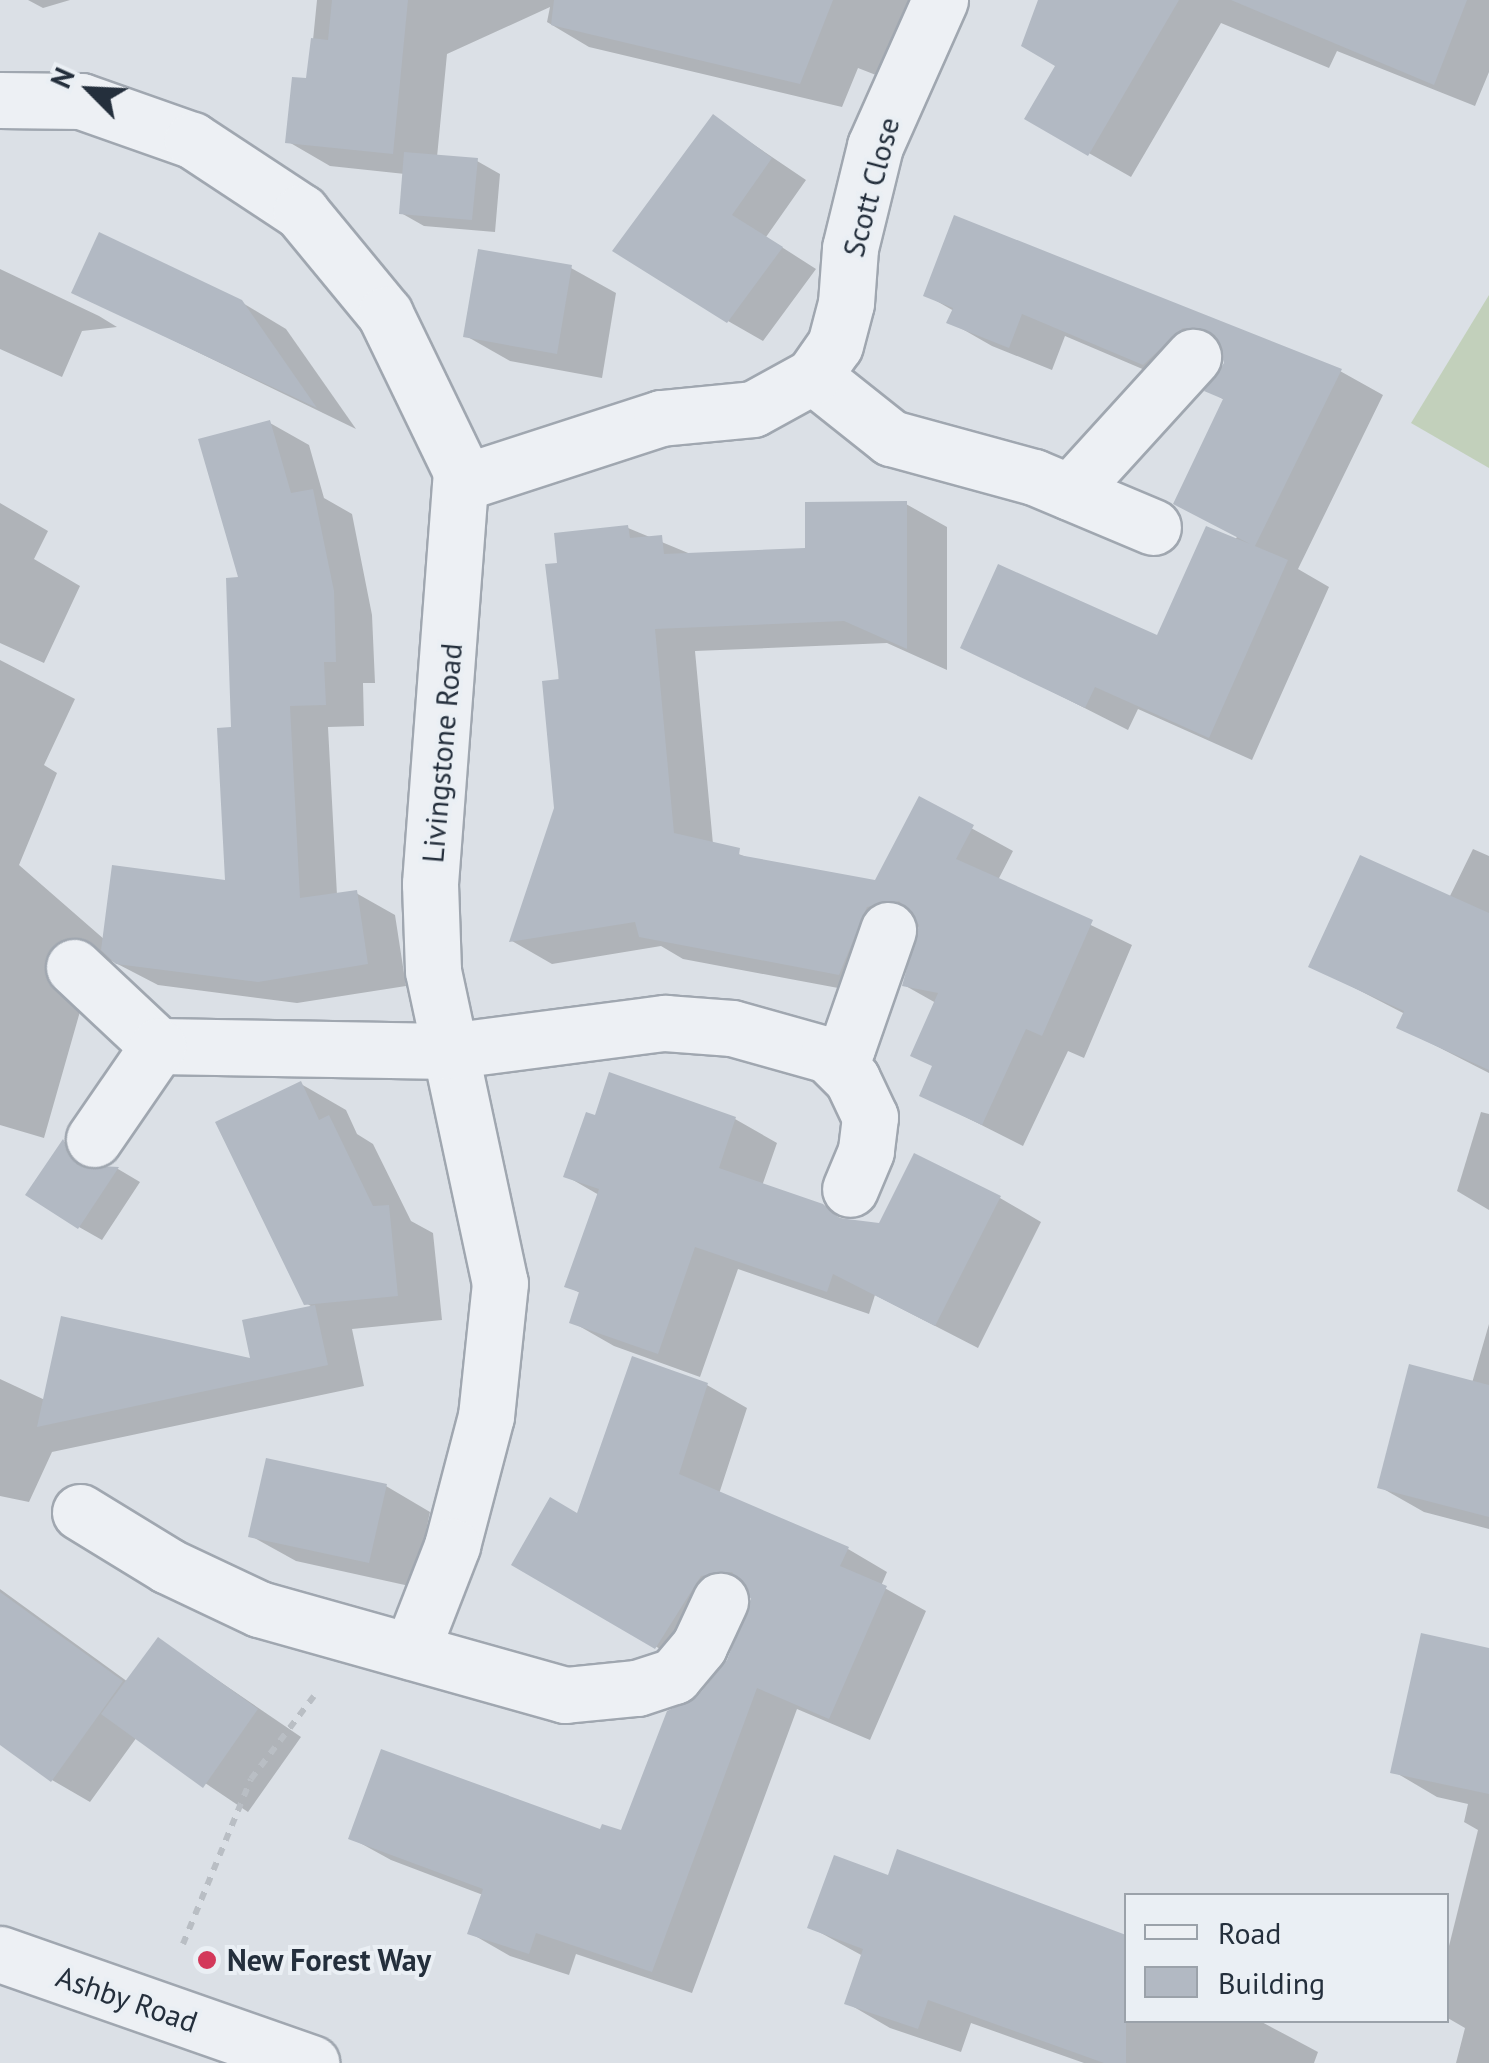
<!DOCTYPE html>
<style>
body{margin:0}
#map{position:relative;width:1489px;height:2063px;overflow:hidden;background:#dbe0e6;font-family:"PT Sans",sans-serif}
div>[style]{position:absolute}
.green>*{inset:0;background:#c2d0bb}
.shadow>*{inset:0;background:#0003}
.building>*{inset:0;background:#b2b9c3}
.path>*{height:6px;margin-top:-3px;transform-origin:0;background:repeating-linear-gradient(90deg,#b9bec4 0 8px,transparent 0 16px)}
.roads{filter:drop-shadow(2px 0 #a0a7b0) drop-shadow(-2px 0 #a0a7b0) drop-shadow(0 2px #a0a7b0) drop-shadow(0 -2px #a0a7b0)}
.minor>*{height:55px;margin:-27.5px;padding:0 27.5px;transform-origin:27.5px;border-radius:27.5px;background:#edf0f4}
.dots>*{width:28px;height:28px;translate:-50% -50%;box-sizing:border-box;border:5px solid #eaeff4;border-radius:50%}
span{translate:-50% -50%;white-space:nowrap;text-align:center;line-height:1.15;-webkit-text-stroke:8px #eaeff4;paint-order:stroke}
.street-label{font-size:30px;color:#242f3c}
.poi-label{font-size:30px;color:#242f3c;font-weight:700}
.left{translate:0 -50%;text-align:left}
.legend{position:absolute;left:1124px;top:1893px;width:325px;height:130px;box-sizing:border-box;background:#eaeff4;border:2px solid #9ba2aa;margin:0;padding:12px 18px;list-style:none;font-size:30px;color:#242f3c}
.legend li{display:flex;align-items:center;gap:20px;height:50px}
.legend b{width:50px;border:2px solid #9ba2aa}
.north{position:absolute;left:40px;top:40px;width:100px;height:100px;-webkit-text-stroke:8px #eaeff4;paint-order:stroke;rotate:294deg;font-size:28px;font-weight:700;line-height:40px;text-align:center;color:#242f3c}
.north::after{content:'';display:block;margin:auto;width:35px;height:45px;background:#242f3c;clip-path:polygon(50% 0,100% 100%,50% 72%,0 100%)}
</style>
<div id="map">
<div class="green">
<i style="clip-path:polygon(1489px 295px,1489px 468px,1411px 423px)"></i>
</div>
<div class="shadow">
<i style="clip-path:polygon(28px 0,70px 0,43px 8px)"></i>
<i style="clip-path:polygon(317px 0,910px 0,881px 77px,858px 68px,842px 107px,589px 47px,547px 22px,550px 7px,447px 54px,437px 157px,477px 161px,500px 174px,495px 232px,424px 226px,401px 213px,405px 174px,330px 166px,287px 141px,309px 80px)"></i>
<i style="clip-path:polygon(1041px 0,1489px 0,1489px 72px,1475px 106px,1337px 51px,1329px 68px,1221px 23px,1131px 177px,1027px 118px,1058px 65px)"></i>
<i style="clip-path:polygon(713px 117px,806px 180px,766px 237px,816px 269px,763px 341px,728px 321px)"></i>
<i style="clip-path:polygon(956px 219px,1340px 371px,1383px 395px,1298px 569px,1329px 587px,1252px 760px,1138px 709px,1128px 730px,964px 647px,1159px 639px,1237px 537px,1226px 401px,1208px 390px,1226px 363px,1223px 353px,1187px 388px,1065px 336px,1052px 370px,992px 346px,950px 322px,954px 311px,926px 295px)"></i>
<i style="clip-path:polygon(571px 268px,616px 293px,602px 378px,510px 361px,466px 336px)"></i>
<i style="clip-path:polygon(0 269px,99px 316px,117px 327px,82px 331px,62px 377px,0 349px)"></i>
<i style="clip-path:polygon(74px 292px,241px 302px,286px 329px,356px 429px)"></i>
<i style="clip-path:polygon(270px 423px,309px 445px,324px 498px,352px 514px,372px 615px,375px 683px,363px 683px,364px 726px,328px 727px,337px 895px,356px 893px,395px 915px,406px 986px,297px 1003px,158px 985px,106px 958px,82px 982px,83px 1001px,44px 1138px,0 1125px,0 660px,75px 699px,44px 765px,57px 773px,19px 865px,105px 940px,228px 883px,241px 580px)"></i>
<i style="clip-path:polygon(0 503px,48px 531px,34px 559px,80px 586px,44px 663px,0 643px)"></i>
<i style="clip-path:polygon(906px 504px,947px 527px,947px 670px,887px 643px,695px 651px,713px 844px,759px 862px,876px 883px,920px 800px,1013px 851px,998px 880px,1132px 945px,1084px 1058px,1068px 1051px,1023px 1146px,922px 1095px,934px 1067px,936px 1003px,904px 985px,921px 927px,908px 930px,881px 996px,683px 959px,661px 946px,552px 964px,512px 941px,557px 809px,560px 565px,628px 528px,693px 555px,808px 551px)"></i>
<i style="clip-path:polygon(1473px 849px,1489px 856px,1489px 1073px,1399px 1027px,1405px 1014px,1312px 966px,1449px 898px)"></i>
<i style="clip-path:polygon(301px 1084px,346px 1110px,357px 1134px,373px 1144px,411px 1221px,433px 1233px,442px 1320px,352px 1329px,364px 1386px,52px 1452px,29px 1502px,0 1496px,0 1379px,45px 1400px,253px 1361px,314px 1308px,306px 1303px)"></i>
<i style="clip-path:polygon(1481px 1112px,1489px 1114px,1489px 1210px,1457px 1191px)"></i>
<i style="clip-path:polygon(735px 1119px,777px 1143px,762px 1186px,850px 1222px,880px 1225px,1000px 1198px,1041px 1222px,978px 1348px,875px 1295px,869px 1314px,738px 1269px,700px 1377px,614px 1346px,572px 1322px,582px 1294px,567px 1286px,599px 1195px,566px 1176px)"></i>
<i style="clip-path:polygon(64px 1142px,86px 1155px,93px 1168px,118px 1169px,140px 1182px,102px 1240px,79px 1227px)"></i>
<i style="clip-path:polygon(1489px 1324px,1489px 1529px,1424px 1512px,1380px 1487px,1472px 1383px)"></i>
<i style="clip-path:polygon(633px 1360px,707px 1385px,747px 1408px,719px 1494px,848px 1549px,887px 1572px,881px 1586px,926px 1611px,870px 1740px,797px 1709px,692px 1993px,576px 1954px,569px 1975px,510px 1956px,470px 1933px,483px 1895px,391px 1860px,351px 1838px,622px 1833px,699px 1699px,729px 1661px,752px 1596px,742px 1598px,696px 1670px,515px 1564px,579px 1516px)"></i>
<i style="clip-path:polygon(386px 1486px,430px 1512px,414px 1587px,296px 1561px,251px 1536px)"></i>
<i style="clip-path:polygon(0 1589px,128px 1682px,159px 1640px,301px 1737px,248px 1812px,137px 1737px,90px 1802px,52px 1780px,0 1708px)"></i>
<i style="clip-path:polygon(1489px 1651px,1489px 2063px,1456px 2063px,1465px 2028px,1446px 2017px,1446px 1958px,1478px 1830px,1464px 1822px,1468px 1804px,1437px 1797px,1393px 1771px)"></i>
<i style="clip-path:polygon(898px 1852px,1126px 1937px,1126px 2020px,1258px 2020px,1318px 2052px,1314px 2063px,1084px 2063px,971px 2023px,961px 2052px,890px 2028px,847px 2003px,863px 1956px,810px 1927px,889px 1878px)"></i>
</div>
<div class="building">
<i style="clip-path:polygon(332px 0,408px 0,393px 154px,285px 143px,292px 77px,306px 78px,311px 38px,328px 40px)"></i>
<i style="clip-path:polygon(554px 0,833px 0,800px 84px,551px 25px)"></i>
<i style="clip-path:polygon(1038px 0,1179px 0,1088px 156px,1024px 119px,1055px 66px,1021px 46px)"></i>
<i style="clip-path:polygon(1231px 0,1467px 0,1434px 85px)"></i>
<i style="clip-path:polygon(713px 114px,772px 158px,732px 215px,783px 247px,727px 323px,612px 251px)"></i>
<i style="clip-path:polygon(404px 152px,478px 158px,472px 220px,399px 214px)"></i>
<i style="clip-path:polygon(954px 215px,1342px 369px,1255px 546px,1288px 560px,1209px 738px,1095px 687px,1085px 708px,960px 648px,998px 564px,1157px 635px,1206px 526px,1250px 544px,1173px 504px,1223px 399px,1204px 391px,1224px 363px,1215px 335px,1183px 328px,1143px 365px,1022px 314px,1009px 348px,946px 323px,953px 308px,923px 296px)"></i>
<i style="clip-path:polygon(99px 232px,242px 300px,317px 408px,71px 293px)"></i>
<i style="clip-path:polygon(478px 249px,572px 265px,557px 354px,463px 337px)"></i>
<i style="clip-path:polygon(270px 420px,291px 493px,313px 489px,334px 591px,336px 662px,324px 662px,326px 705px,290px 706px,300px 898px,357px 890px,368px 964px,258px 982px,116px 964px,101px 950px,112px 865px,225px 880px,217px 728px,231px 727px,226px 578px,238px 577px,198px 439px)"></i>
<i style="clip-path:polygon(907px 501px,907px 649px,844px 621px,655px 629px,674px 833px,740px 848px,739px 855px,875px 880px,919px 796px,974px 825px,956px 859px,1093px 920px,1042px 1036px,1026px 1029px,982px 1125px,919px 1096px,932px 1066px,910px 1056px,938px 993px,902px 986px,919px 925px,899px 901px,867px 907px,839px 975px,639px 937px,635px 922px,509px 942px,554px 808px,542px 681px,559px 679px,545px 564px,557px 563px,554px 533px,628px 525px,630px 538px,662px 535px,664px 554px,805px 548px,805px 502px)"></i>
<i style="clip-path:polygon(1360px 855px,1489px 913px,1489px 1070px,1396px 1028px,1404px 1011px,1308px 967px)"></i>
<i style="clip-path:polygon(609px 1072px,736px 1117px,719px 1168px,823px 1204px,839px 1218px,879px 1223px,914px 1153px,1001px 1196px,935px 1326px,833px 1274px,827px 1292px,695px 1247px,658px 1354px,569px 1323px,579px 1292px,564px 1287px,599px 1189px,563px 1177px,586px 1112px,595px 1115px)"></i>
<i style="clip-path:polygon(301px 1081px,319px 1120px,329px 1115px,373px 1206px,389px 1205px,398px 1296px,304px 1305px,215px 1122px)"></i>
<i style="clip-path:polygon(63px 1139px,77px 1165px,119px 1167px,78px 1229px,25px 1195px)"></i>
<i style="clip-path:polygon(315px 1305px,328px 1365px,37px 1427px,61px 1316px,250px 1358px,242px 1320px)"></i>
<i style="clip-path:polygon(632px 1356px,708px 1383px,679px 1474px,849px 1547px,840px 1566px,887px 1586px,829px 1719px,757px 1688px,652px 1972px,536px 1933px,529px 1954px,467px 1934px,483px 1889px,348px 1839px,381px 1749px,600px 1829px,602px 1824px,621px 1830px,667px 1711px,697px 1697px,727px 1660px,751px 1599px,732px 1572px,701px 1576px,655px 1649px,511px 1565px,550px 1497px,577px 1513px)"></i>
<i style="clip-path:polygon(1409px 1364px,1489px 1385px,1489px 1517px,1377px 1488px)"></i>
<i style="clip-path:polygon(266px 1458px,387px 1484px,369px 1563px,248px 1537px)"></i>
<i style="clip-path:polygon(0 1592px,123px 1681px,51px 1782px,0 1745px)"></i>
<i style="clip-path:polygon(1421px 1633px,1489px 1648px,1489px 1794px,1390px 1773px)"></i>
<i style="clip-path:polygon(158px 1637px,258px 1709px,203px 1788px,101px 1714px)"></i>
<i style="clip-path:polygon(897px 1849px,1126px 1935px,1126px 2063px,1104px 2063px,928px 2000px,918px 2029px,844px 2004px,863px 1949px,807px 1928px,834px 1855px,888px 1875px)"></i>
</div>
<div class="path">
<i style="left:183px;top:1944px;width:178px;rotate:-67.6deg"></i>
<i style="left:251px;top:1779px;width:104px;rotate:-52.8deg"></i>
</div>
<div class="roads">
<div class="minor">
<i style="left:0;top:100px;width:81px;rotate:0.7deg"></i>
<i style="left:81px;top:101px;width:118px;rotate:19.4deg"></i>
<i style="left:192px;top:140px;width:131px;rotate:33.4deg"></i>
<i style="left:301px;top:212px;width:132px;rotate:50.5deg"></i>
<i style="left:385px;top:314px;width:174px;rotate:64.2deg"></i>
<i style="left:461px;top:471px;width:414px;rotate:94.3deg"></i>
<i style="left:430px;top:884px;width:87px;rotate:88deg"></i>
<i style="left:433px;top:971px;width:319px;rotate:77.9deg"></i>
<i style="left:500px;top:1283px;width:134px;rotate:96deg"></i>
<i style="left:486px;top:1416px;width:134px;rotate:104.7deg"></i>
<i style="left:452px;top:1546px;width:113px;rotate:111.3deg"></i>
<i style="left:813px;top:376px;width:100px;rotate:38.5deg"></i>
<i style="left:891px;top:438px;width:148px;rotate:15.3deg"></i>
<i style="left:1034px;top:477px;width:129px;rotate:22.8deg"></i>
<i style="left:461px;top:483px;width:210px;rotate:-18deg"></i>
<i style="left:661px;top:418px;width:92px;rotate:-5.6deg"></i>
<i style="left:753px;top:409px;width:68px;rotate:-28.8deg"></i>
<i style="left:813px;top:376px;width:38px;rotate:-55deg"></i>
<i style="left:835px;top:345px;width:43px;rotate:-75.3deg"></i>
<i style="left:846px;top:303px;width:55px;rotate:-85.8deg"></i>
<i style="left:850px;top:248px;width:105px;rotate:-76.2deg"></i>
<i style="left:875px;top:146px;width:160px;rotate:-66deg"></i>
<i style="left:1070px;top:492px;width:183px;rotate:-47.7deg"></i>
<i style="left:74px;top:967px;width:115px;rotate:43.2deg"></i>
<i style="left:158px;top:1046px;width:290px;rotate:1deg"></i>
<i style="left:448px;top:1051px;width:219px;rotate:-7.4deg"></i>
<i style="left:665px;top:1023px;width:67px;rotate:4.3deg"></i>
<i style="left:732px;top:1028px;width:100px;rotate:15.7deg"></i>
<i style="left:828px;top:1055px;width:20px;rotate:-20deg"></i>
<i style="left:847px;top:1048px;width:125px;rotate:-70.8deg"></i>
<i style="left:828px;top:1055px;width:34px;rotate:45deg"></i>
<i style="left:852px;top:1079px;width:42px;rotate:64.7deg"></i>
<i style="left:870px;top:1117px;width:34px;rotate:97deg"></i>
<i style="left:866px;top:1151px;width:41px;rotate:112.8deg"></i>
<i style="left:94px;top:1139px;width:113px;rotate:-55.5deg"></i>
<i style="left:80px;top:1512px;width:103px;rotate:31.5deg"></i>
<i style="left:168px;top:1566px;width:101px;rotate:25.3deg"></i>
<i style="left:259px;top:1609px;width:318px;rotate:15.7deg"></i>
<i style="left:565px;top:1695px;width:72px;rotate:-5.6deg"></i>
<i style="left:637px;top:1688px;width:39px;rotate:-18deg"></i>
<i style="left:674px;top:1676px;width:39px;rotate:-50deg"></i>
<i style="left:699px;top:1646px;width:50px;rotate:-65deg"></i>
<i style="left:0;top:1954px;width:330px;rotate:19.3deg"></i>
</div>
</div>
<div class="dots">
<i style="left:207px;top:1960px;background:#d3385a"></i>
</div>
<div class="street-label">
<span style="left:871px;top:187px;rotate:-75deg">Scott Close</span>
<span style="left:442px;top:753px;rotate:-85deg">Livingstone Road</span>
<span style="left:127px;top:1999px;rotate:19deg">Ashby Road</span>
</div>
<div class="poi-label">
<span class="left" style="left:227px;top:1960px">New Forest Way</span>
</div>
<ul class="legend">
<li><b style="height:12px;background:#edf0f4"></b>Road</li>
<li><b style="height:28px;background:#b2b9c3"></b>Building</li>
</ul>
<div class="north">N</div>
</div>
